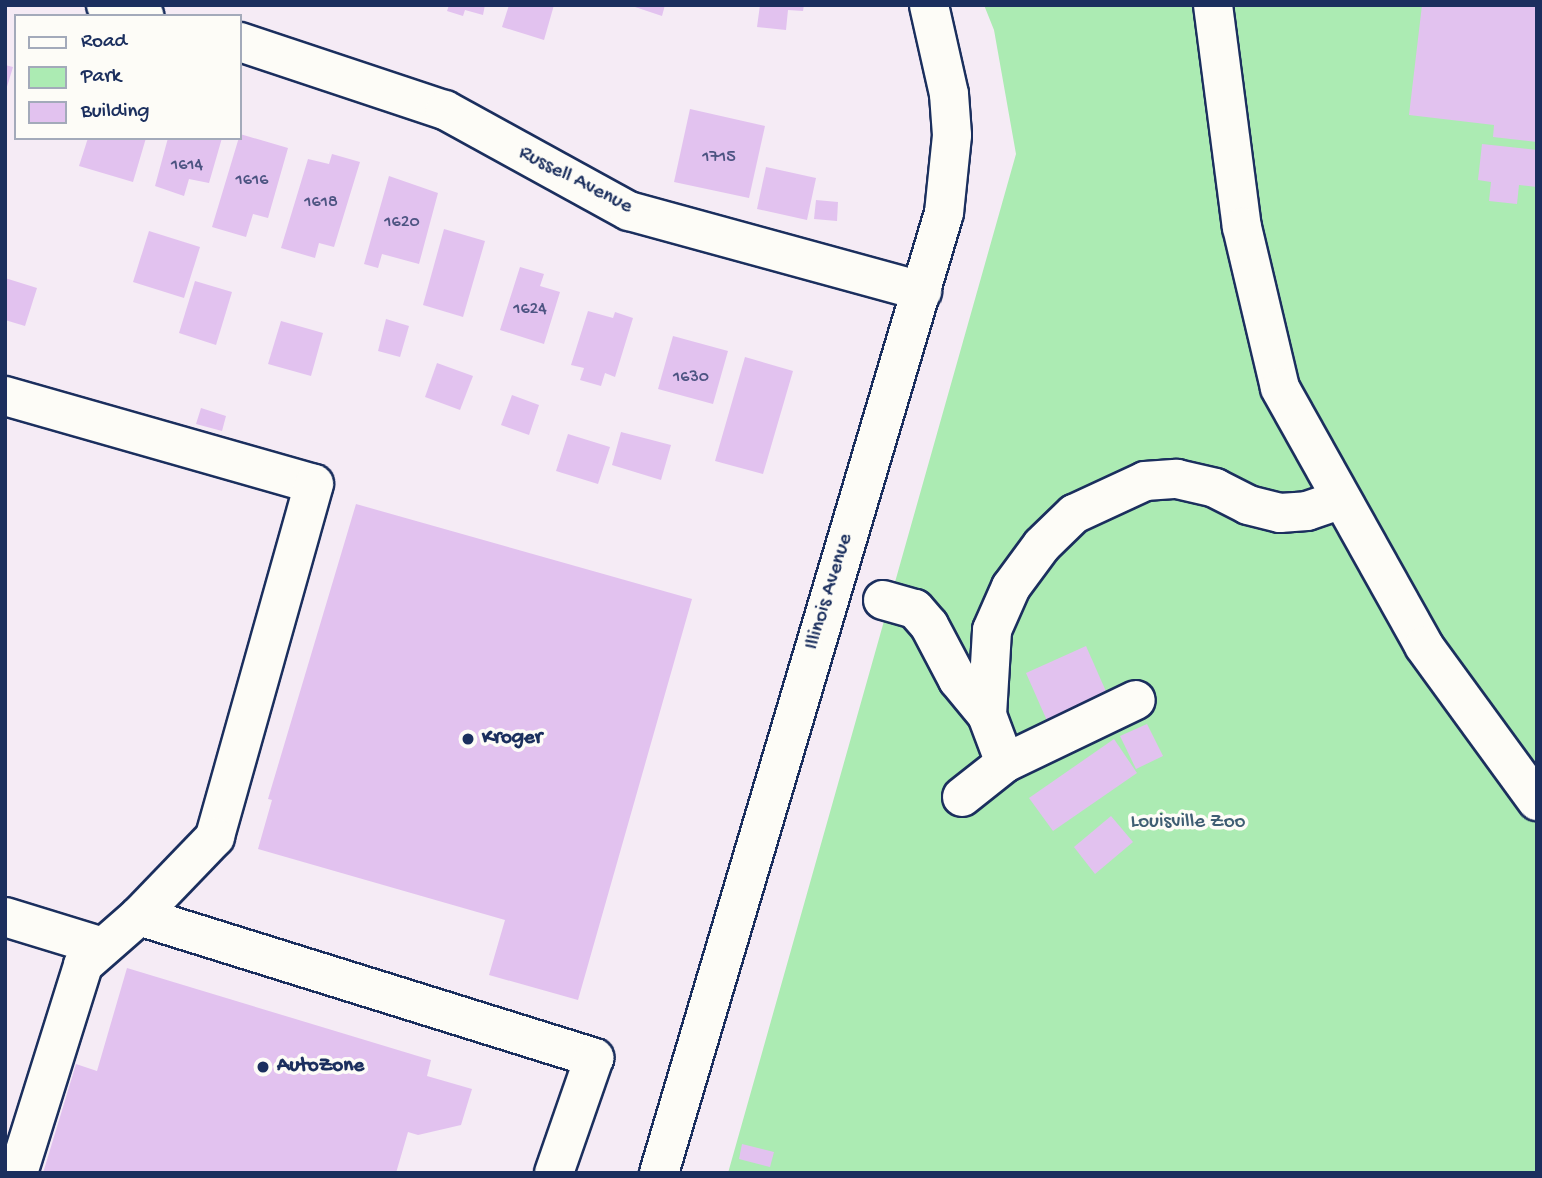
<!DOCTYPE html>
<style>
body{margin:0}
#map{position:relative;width:1542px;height:1178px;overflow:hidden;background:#f5ebf5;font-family:"Gochi Hand",sans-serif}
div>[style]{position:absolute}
.green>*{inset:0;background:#acebb3}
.building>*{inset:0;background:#e2c2ef}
.roads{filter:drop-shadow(2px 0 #1b2f5e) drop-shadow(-2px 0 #1b2f5e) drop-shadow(0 2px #1b2f5e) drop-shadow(0 -2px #1b2f5e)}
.minor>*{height:38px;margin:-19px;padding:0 19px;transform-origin:19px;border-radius:19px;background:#fdfcf7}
.dots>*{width:19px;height:19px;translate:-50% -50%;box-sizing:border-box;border:4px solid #fdfcf7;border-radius:50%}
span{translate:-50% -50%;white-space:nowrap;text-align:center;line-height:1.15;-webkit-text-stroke:7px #fdfcf7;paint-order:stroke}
.number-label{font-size:18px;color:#4d5482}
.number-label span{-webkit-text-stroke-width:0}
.street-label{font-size:21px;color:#1b2f5e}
.poi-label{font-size:21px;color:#1b2f5e;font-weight:700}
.left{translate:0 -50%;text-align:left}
.park-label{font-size:21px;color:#3f5e73}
.frame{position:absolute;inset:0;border:7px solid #1b2f5e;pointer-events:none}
.legend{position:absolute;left:14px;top:14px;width:228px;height:126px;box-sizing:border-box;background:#fdfcf7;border:2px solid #a3aaba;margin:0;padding:9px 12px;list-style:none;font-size:21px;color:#1b2f5e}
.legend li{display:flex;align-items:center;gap:14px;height:35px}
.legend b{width:35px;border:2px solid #a3aaba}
</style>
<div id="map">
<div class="green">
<i style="clip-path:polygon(984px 5px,1537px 5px,1537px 1173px,728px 1173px,1016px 154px,994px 30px)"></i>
</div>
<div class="building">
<i style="clip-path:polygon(449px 5px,485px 5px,483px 15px,465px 10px,463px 16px,447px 11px)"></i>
<i style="clip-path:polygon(509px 5px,554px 5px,544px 40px,502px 27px)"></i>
<i style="clip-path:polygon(629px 5px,665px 5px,662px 16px)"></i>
<i style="clip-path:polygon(760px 5px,804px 5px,803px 11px,788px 10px,786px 30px,757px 27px)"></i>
<i style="clip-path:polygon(1422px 5px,1537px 5px,1537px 142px,1493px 137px,1494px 125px,1409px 115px)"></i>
<i style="clip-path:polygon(5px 65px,13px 67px,6px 90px,5px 90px)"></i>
<i style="clip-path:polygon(690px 109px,765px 126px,749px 198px,674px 182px)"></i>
<i style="clip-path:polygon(240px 134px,288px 148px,268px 218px,253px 214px,246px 237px,212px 227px)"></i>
<i style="clip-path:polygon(88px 138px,146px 138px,133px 182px,79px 166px)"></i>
<i style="clip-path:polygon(168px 138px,222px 138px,209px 183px,189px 179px,184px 196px,155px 186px)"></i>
<i style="clip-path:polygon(1482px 144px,1537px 150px,1537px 187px,1519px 185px,1517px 204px,1489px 201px,1491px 182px,1478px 180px)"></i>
<i style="clip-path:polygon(332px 154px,360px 162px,334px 247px,319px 243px,315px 258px,281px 248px,308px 159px,329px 164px)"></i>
<i style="clip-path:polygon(766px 167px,816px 178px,807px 220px,757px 209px)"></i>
<i style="clip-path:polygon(389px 176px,438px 193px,419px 264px,382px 254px,378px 268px,364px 264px)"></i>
<i style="clip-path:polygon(816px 200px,838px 202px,837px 221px,814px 219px)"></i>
<i style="clip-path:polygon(444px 229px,485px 241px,463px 317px,423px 305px)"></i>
<i style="clip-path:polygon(149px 231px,200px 247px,184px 298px,133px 282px)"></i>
<i style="clip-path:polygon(520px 267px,544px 274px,540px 286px,560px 292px,544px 344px,500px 330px)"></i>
<i style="clip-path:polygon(5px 278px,37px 288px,25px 326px,5px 320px)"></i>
<i style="clip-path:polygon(195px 281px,232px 292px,216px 345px,179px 333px)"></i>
<i style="clip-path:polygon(588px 311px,613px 318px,615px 312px,633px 318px,615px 377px,605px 373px,601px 386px,580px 380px,584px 368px,571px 365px)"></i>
<i style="clip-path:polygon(386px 319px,409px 326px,400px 357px,378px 351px)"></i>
<i style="clip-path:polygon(281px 321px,323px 333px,311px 376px,268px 364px)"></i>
<i style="clip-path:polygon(673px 336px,728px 351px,713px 404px,658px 389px)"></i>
<i style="clip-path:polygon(745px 357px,793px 371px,763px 474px,715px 461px)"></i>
<i style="clip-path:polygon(437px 363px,473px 376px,460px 410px,425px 397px)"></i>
<i style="clip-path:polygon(512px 395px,539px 405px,529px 435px,501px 425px)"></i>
<i style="clip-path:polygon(201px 408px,226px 416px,222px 431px,196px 424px)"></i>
<i style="clip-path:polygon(621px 432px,671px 445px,661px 480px,612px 465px)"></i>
<i style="clip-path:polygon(568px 434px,610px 447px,598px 484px,556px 471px)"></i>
<i style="clip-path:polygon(356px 504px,692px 599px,578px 1000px,489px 975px,505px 920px,258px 849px,272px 800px,268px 799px)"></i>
<i style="clip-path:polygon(1086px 646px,1108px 696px,1048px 723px,1026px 673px)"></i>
<i style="clip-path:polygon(1147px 724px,1163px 756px,1136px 769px,1120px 736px)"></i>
<i style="clip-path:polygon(1114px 739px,1137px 773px,1053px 831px,1029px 798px)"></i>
<i style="clip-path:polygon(1111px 816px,1133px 842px,1095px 874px,1074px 847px)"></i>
<i style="clip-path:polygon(127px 968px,431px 1060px,427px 1076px,472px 1089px,461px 1125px,418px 1135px,408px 1132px,396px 1173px,43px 1173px,76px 1064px,97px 1071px)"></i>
<i style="clip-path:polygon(742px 1144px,774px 1152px,770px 1167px,739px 1159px)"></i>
</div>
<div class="roads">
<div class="minor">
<i style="left:106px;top:5px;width:40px;rotate:16deg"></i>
<i style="left:1213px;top:5px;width:224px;rotate:82.6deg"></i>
<i style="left:1242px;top:227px;width:165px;rotate:76.7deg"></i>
<i style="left:1280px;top:388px;width:295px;rotate:60.8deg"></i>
<i style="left:1424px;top:646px;width:192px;rotate:53.9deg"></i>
<i style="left:240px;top:42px;width:216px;rotate:18.4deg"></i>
<i style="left:445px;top:110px;width:210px;rotate:28.8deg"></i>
<i style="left:629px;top:211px;width:304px;rotate:15.3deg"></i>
<i style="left:5px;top:396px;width:321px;rotate:15.9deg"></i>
<i style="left:314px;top:484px;width:367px;rotate:105.7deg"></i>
<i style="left:215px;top:837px;width:110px;rotate:133.9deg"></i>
<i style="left:139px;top:916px;width:477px;rotate:17.3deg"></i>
<i style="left:594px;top:1058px;width:122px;rotate:109.2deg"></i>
<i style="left:883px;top:600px;width:33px;rotate:16deg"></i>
<i style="left:915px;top:609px;width:21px;rotate:49deg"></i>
<i style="left:929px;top:625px;width:62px;rotate:62.2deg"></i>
<i style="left:958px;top:680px;width:45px;rotate:50.4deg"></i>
<i style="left:1005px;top:763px;width:145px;rotate:-25.7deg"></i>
<i style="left:962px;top:797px;width:55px;rotate:-38.3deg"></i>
<i style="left:1005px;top:763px;width:51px;rotate:-110.6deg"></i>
<i style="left:987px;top:715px;width:85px;rotate:-86.6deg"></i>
<i style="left:992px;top:630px;width:47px;rotate:-66.2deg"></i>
<i style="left:1011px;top:587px;width:52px;rotate:-53.6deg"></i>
<i style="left:1042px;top:545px;width:45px;rotate:-44.1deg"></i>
<i style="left:1074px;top:514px;width:78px;rotate:-24.9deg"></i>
<i style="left:1145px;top:481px;width:32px;rotate:-4deg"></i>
<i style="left:1177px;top:479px;width:39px;rotate:13deg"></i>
<i style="left:1215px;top:488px;width:37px;rotate:27deg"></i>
<i style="left:1248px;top:505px;width:33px;rotate:14deg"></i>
<i style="left:1280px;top:513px;width:27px;rotate:-4deg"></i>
<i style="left:1307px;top:511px;width:34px;rotate:-19deg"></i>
<i style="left:5px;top:917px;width:102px;rotate:17deg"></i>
<i style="left:18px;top:1173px;width:218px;rotate:-72.6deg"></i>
<i style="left:83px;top:965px;width:74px;rotate:-41.2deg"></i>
<i style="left:659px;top:1173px;width:1001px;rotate:-73.47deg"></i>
<i style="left:944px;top:213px;width:78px;rotate:-84.1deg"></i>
<i style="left:952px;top:135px;width:41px;rotate:-94.2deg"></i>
<i style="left:949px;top:94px;width:91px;rotate:-102.7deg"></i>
</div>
</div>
<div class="dots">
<i style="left:468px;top:739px;background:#1b2f5e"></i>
<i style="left:263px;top:1067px;background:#1b2f5e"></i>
</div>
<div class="number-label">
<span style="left:719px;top:158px">1715</span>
<span style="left:187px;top:166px">1614</span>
<span style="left:252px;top:181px">1616</span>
<span style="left:321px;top:203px">1618</span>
<span style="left:402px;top:223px">1620</span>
<span style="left:530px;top:310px">1624</span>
<span style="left:691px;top:378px">1630</span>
</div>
<div class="street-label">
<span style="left:575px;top:181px;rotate:27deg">Russell Avenue</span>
<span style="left:830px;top:592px;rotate:-73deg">Illinois Avenue</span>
</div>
<div class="poi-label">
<span class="left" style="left:482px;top:739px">Kroger</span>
<span class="left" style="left:277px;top:1067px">AutoZone</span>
</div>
<div class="park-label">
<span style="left:1188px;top:823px">Louisville Zoo</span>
</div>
<div class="frame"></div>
<ul class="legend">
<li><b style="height:9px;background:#fdfcf7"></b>Road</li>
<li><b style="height:19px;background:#acebb3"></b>Park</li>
<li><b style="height:19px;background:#e2c2ef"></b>Building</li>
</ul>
</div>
